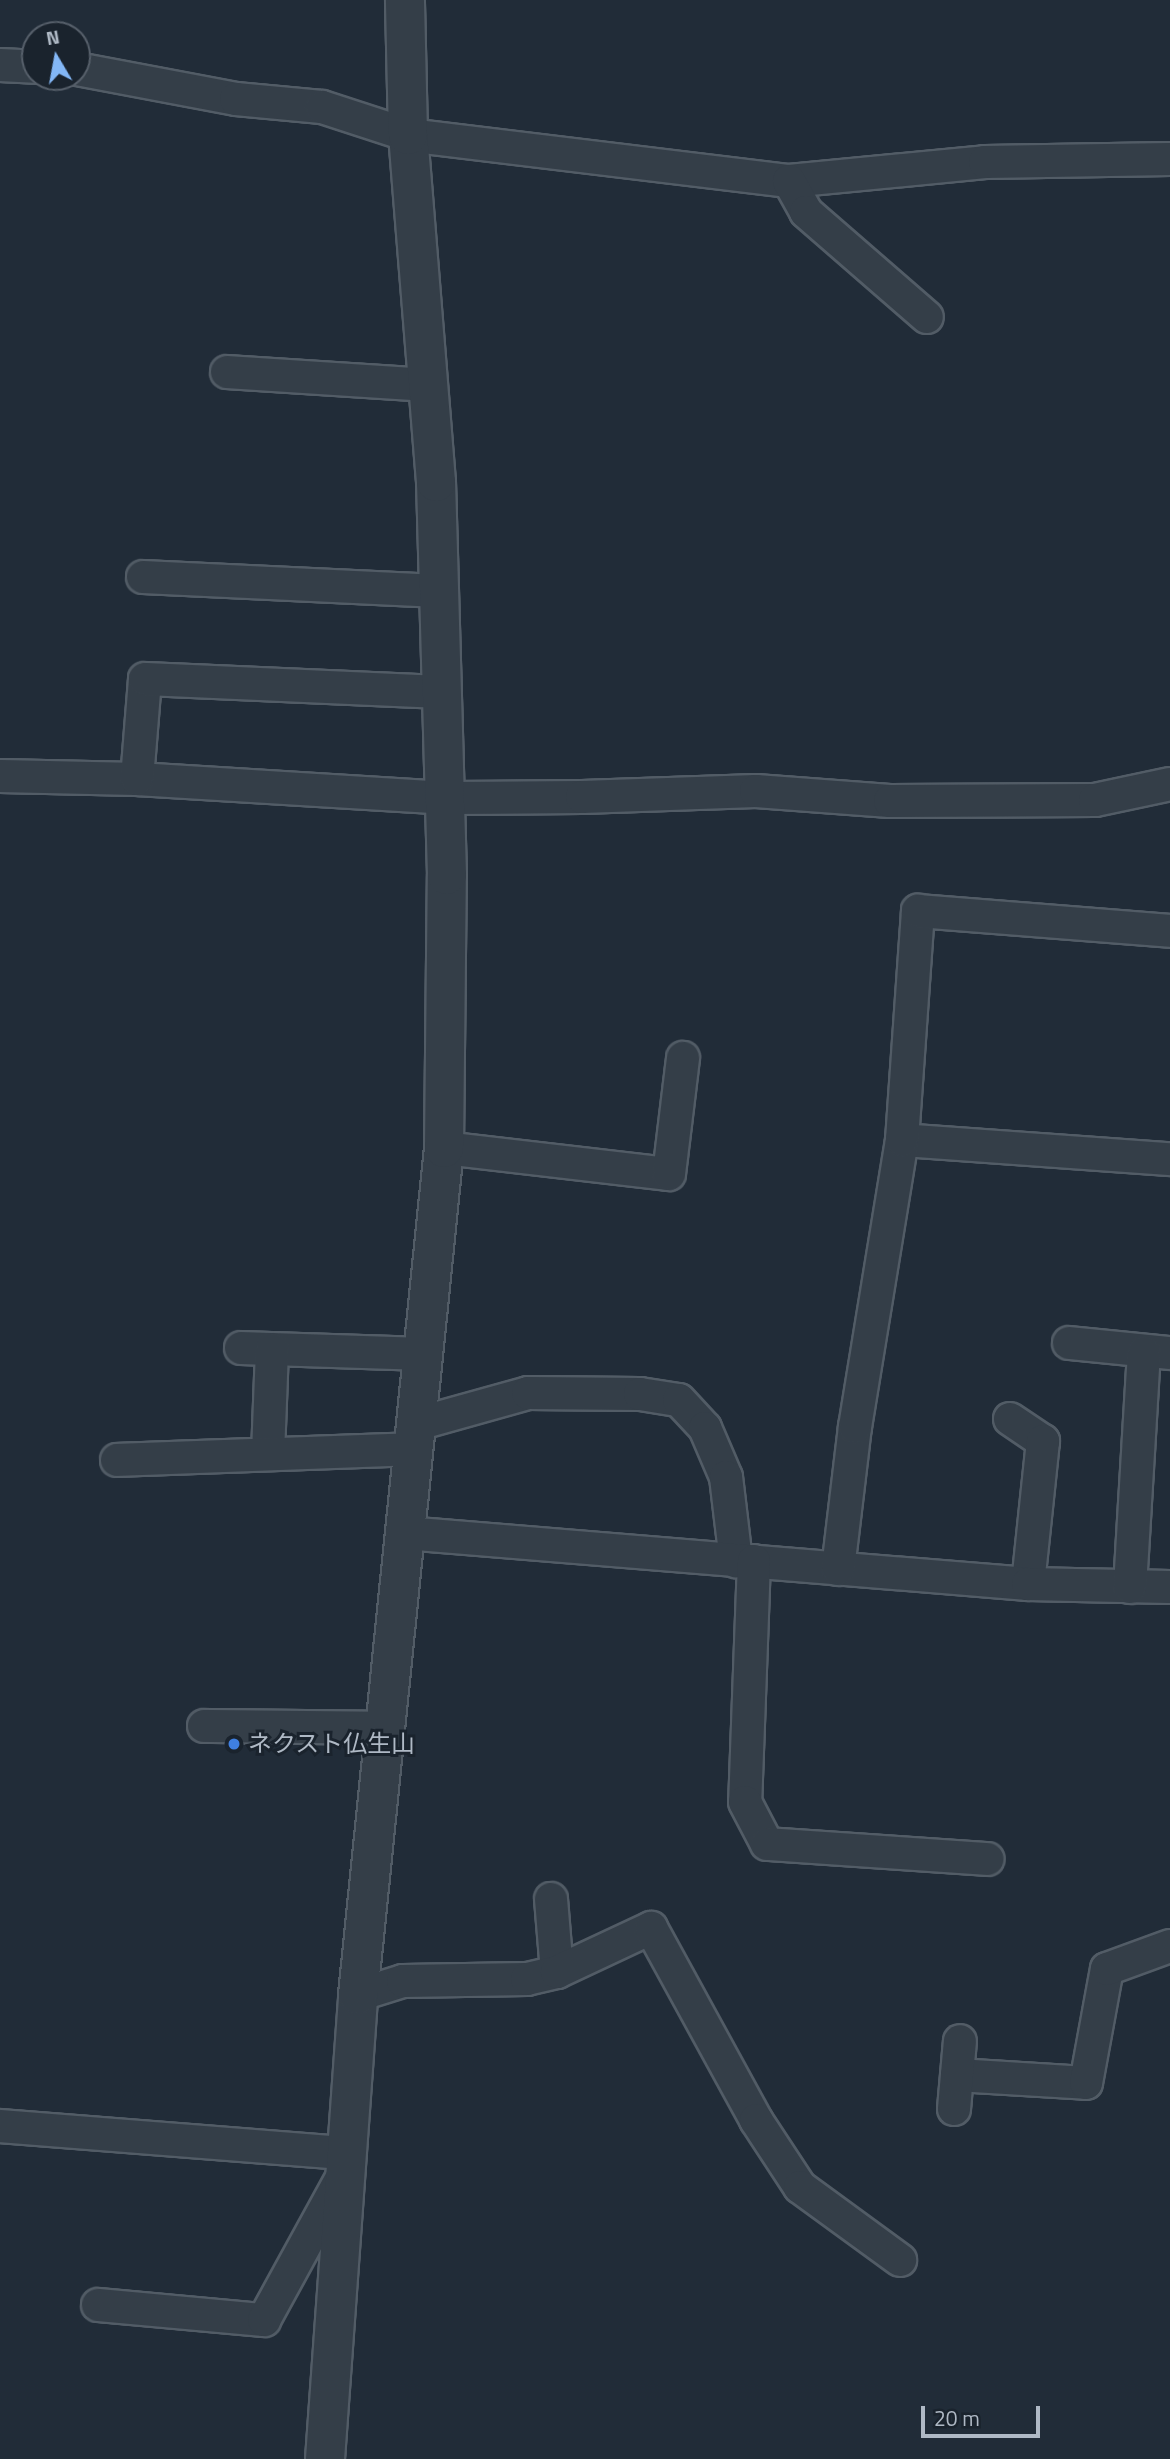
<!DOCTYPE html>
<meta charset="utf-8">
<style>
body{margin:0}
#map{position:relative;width:1170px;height:2459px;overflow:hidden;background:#212c38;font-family:"Titillium Web","Noto Sans JP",sans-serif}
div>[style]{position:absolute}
.roads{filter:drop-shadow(2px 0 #525c66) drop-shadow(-2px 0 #525c66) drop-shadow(0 2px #525c66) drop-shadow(0 -2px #525c66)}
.minor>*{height:32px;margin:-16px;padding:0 16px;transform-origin:16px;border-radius:16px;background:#343e48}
.tertiary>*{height:38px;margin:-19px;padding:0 19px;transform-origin:19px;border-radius:19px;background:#343e48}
.dots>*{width:19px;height:19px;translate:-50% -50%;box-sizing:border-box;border:4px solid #1a232d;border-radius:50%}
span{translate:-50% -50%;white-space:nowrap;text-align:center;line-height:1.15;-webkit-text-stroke:6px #1a232d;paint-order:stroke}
.poi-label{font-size:24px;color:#afb9c5}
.left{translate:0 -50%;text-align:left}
.north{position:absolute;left:21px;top:21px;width:70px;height:70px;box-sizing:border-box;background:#1a232d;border:2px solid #565f6a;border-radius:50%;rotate:350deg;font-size:19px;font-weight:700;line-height:28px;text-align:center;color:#afb9c5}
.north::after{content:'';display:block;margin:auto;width:24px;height:32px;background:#83b7f6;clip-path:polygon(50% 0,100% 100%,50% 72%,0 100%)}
.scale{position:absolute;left:921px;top:2406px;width:119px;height:32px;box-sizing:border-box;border:4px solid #afb9c5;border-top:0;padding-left:9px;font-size:21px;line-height:24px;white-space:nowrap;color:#afb9c5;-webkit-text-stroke:5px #1a232d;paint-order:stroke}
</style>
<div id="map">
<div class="roads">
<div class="minor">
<i style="left:0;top:65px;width:35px;rotate:3deg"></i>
<i style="left:77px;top:69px;width:162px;rotate:10.7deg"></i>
<i style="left:236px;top:99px;width:86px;rotate:5.3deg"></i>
<i style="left:322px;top:107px;width:90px;rotate:18deg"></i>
<i style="left:408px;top:135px;width:384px;rotate:6.9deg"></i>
<i style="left:789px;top:181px;width:197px;rotate:-5.5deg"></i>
<i style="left:985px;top:162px;width:185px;rotate:-0.9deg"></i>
<i style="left:789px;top:181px;width:35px;rotate:61deg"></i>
<i style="left:806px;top:212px;width:160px;rotate:41deg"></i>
<i style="left:227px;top:372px;width:201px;rotate:3.7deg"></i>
<i style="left:143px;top:577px;width:296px;rotate:2.7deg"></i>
<i style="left:0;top:776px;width:137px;rotate:1.3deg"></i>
<i style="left:137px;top:779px;width:309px;rotate:3.5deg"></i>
<i style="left:445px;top:798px;width:137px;rotate:-0.4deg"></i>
<i style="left:582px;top:797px;width:174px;rotate:-2deg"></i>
<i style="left:756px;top:791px;width:134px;rotate:4.3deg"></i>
<i style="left:890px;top:801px;width:205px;rotate:-0.3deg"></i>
<i style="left:1095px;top:800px;width:77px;rotate:-12deg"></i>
<i style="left:137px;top:779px;width:100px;rotate:-85.4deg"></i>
<i style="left:145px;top:679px;width:297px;rotate:2.5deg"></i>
<i style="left:902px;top:1140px;width:269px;rotate:4.1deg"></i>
<i style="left:444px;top:1148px;width:226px;rotate:6.6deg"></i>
<i style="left:669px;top:1174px;width:117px;rotate:-83.1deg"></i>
<i style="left:1069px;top:1343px;width:101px;rotate:5.7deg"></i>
<i style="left:241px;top:1348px;width:183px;rotate:1.9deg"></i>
<i style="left:1010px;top:1419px;width:40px;rotate:34deg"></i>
<i style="left:1043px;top:1441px;width:144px;rotate:96deg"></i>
<i style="left:417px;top:1424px;width:115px;rotate:-15.6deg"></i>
<i style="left:528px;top:1393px;width:112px;rotate:0.5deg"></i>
<i style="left:640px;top:1394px;width:39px;rotate:9deg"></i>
<i style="left:679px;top:1400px;width:38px;rotate:47deg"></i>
<i style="left:705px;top:1428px;width:53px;rotate:66.8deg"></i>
<i style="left:726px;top:1477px;width:85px;rotate:83.2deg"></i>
<i style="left:268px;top:1454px;width:105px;rotate:-87.8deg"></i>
<i style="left:117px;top:1460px;width:298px;rotate:-2.1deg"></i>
<i style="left:405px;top:1533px;width:625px;rotate:4.68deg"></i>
<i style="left:1028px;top:1584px;width:142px;rotate:1.2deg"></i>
<i style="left:754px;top:1561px;width:241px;rotate:92.1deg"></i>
<i style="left:745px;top:1802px;width:47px;rotate:62.4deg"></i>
<i style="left:767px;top:1844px;width:221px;rotate:3.9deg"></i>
<i style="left:838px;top:1569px;width:143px;rotate:-83.2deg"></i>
<i style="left:855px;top:1427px;width:291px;rotate:-80.7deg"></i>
<i style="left:902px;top:1140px;width:230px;rotate:-86deg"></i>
<i style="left:918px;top:911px;width:253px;rotate:4.5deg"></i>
<i style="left:1130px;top:1587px;width:235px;rotate:-86.6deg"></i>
<i style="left:204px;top:1726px;width:181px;rotate:0.6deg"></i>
<i style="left:551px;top:1899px;width:73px;rotate:85.3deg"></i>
<i style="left:358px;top:1995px;width:47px;rotate:-17.3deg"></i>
<i style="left:403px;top:1981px;width:124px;rotate:-0.9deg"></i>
<i style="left:527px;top:1979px;width:31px;rotate:-13deg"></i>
<i style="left:557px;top:1972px;width:104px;rotate:-25.1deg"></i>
<i style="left:651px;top:1928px;width:219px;rotate:61.3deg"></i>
<i style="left:756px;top:2120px;width:80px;rotate:56.7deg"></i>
<i style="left:800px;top:2187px;width:124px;rotate:36.1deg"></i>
<i style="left:957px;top:2075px;width:129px;rotate:3.5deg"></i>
<i style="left:1086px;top:2083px;width:116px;rotate:-79.6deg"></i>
<i style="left:1107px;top:1969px;width:67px;rotate:-20.1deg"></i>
<i style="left:954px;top:2109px;width:68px;rotate:-85deg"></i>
<i style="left:0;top:2126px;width:347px;rotate:4.5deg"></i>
<i style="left:98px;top:2305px;width:167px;rotate:5.2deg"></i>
<i style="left:264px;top:2320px;width:164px;rotate:-61.3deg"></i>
</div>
<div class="tertiary">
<i style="left:325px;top:2459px;width:465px;rotate:-85.9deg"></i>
<i style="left:358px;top:1995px;width:851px;rotate:-84.2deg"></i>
<i style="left:444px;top:1148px;width:273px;rotate:-89.4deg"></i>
<i style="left:447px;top:875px;width:393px;rotate:-91.6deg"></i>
<i style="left:436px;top:482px;width:348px;rotate:-94.6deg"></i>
<i style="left:408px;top:135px;width:135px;rotate:-91.3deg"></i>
</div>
</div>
<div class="dots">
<i style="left:234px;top:1744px;background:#3f7fe0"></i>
</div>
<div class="poi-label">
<span class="left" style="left:248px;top:1744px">ネクスト仏生山</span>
</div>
<div class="north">N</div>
<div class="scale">20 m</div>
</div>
